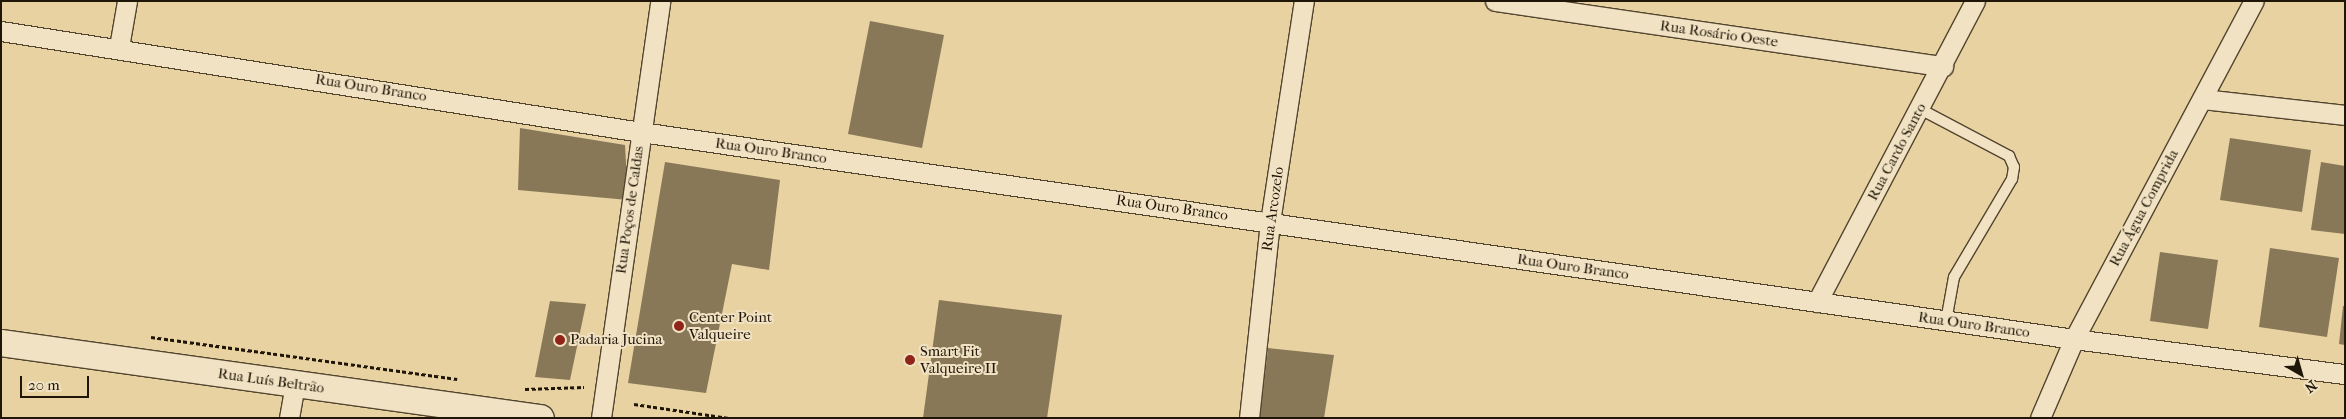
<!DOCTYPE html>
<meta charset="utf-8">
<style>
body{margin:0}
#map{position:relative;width:2346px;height:419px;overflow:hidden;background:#e8d2a2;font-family:"IM FELL French Canon",serif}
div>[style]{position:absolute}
.building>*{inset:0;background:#887858}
.path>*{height:3px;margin-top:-1.5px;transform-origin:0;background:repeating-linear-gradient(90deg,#201608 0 4px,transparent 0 6.5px)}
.roads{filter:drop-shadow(1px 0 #52452e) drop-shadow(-1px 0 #52452e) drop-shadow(0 1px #52452e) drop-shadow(0 -1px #52452e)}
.service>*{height:10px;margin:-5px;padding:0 5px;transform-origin:5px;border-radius:5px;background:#f0e2c3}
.minor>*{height:19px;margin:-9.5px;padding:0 9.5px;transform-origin:9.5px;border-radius:9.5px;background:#f0e2c3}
.secondary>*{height:26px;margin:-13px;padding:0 13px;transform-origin:13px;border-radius:13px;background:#f0e2c3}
.dots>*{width:14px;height:14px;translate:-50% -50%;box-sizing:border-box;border:2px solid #f0e2c3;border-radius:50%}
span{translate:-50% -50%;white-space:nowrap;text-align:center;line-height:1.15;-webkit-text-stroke:4px #f0e2c3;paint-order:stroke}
.street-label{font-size:15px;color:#201608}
.poi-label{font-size:15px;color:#201608}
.left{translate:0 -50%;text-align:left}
.frame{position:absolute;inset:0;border:2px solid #201608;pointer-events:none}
.north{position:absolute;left:2276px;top:349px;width:50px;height:50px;-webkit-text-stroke:4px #f0e2c3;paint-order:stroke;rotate:142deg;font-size:14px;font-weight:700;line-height:20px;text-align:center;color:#201608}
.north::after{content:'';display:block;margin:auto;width:18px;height:22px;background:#201608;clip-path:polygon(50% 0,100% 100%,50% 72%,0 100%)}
.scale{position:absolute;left:20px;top:376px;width:69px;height:22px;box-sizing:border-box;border:2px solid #201608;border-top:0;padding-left:6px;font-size:15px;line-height:18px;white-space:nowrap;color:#201608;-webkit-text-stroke:4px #f0e2c3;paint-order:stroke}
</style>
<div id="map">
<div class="building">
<i style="clip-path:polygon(870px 21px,944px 35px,922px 148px,848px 134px)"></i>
<i style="clip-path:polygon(520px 128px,625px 145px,628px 200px,518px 190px)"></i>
<i style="clip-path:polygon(2230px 138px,2311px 150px,2302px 212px,2220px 200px)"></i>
<i style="clip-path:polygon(665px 162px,780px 180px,769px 270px,732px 264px,706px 393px,628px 383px)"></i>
<i style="clip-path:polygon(2321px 162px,2345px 166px,2345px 234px,2311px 230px)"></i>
<i style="clip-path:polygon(2270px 248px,2339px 258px,2327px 337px,2259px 327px)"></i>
<i style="clip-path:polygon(2160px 252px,2218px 260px,2208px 329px,2150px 321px)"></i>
<i style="clip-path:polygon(939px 300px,1062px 315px,1047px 418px,923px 418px)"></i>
<i style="clip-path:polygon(550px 301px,586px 304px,570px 380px,535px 377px)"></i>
<i style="clip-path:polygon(2343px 306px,2345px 306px,2345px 345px,2339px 344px)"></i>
<i style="clip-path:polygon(1268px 348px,1334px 355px,1324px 418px,1260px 418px)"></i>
</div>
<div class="path">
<i style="left:151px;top:337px;width:309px;rotate:7.8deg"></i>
<i style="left:525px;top:389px;width:59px;rotate:-1.9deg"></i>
<i style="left:634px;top:404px;width:96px;rotate:8.4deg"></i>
</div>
<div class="roads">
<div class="service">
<i style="left:1920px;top:109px;width:101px;rotate:27.8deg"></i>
<i style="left:2009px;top:156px;width:12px;rotate:66deg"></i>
<i style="left:2014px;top:167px;width:12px;rotate:99deg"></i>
<i style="left:2012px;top:179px;width:114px;rotate:120.6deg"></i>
<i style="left:1954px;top:277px;width:45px;rotate:100.3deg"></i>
</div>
<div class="minor">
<i style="left:1495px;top:1px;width:453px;rotate:8.3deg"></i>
<i style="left:1px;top:31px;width:648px;rotate:8.97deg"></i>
<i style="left:641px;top:132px;width:1448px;rotate:8.22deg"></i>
<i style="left:2074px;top:339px;width:273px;rotate:7.4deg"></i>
<i style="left:119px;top:47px;width:47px;rotate:-80.1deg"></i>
<i style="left:2203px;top:99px;width:143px;rotate:6.4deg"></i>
<i style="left:1817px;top:302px;width:340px;rotate:-62.3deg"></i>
<i style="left:289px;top:418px;width:35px;rotate:-80deg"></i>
<i style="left:601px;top:418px;width:421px;rotate:-81.9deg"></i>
<i style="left:1249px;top:418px;width:197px;rotate:-83.9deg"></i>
<i style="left:1270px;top:222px;width:224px;rotate:-81.3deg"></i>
<i style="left:2040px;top:418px;width:86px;rotate:-66.7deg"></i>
<i style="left:2074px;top:339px;width:383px;rotate:-62deg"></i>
</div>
<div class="secondary">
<i style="left:1px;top:343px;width:545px;rotate:7.91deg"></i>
</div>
</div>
<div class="dots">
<i style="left:679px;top:326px;background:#8f2418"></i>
<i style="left:560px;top:340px;background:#8f2418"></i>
<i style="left:910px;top:360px;background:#8f2418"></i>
</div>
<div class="street-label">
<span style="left:1719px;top:34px;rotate:8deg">Rua Rosário Oeste</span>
<span style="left:371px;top:88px;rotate:9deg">Rua Ouro Branco</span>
<span style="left:771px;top:151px;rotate:8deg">Rua Ouro Branco</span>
<span style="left:1897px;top:152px;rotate:-62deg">Rua Cardo Santo</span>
<span style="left:1172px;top:208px;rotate:8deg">Rua Ouro Branco</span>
<span style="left:2144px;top:208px;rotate:-62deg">Rua Água Comprida</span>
<span style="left:1273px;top:209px;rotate:-82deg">Rua Arcozelo</span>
<span style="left:630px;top:210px;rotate:-82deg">Rua Poços de Caldas</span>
<span style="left:1573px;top:267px;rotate:8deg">Rua Ouro Branco</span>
<span style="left:1974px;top:325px;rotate:8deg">Rua Ouro Branco</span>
<span style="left:271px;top:381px;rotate:8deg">Rua Luís Beltrão</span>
</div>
<div class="poi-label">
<span class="left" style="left:689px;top:326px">Center Point<br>Valqueire</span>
<span class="left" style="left:570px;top:340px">Padaria Jucina</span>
<span class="left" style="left:920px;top:360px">Smart Fit<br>Valqueire II</span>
</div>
<div class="frame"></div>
<div class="north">N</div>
<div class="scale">20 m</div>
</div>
